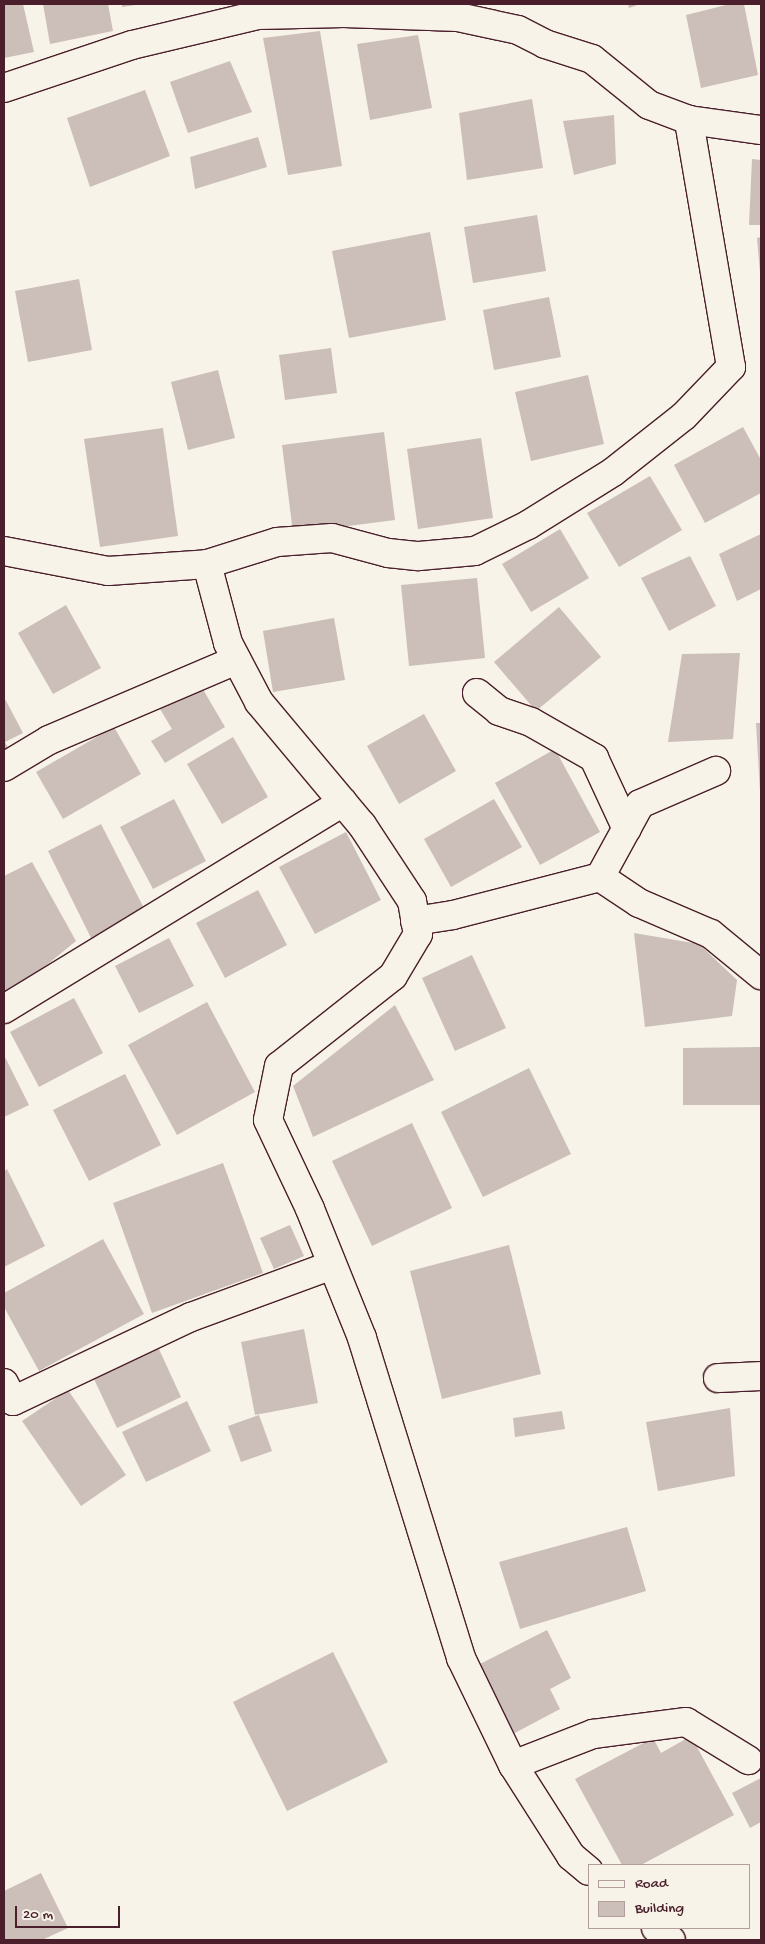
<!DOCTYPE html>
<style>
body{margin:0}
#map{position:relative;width:765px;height:1944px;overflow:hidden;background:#f7f3e8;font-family:"Gochi Hand",sans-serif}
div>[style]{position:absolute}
.building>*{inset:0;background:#ccbfb9}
.roads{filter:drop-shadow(1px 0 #4a1f2b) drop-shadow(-1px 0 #4a1f2b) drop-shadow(0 1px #4a1f2b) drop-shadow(0 -1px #4a1f2b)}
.minor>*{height:28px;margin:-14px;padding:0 14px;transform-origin:14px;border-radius:14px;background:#f7f3e8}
span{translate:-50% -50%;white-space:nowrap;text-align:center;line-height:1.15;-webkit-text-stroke:4px #f7f3e8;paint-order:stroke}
.frame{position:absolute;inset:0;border:5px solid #4a1f2b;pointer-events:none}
.legend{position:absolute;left:588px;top:1864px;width:162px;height:65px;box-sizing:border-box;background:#f7f3e8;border:1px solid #b29e9c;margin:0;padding:6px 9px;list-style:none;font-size:15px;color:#4a1f2b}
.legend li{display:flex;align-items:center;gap:10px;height:25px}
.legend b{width:25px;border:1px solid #b29e9c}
.scale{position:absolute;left:15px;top:1906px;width:105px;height:22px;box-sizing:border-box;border:2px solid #4a1f2b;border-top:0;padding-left:6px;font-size:15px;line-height:18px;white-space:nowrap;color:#4a1f2b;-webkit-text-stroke:4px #f7f3e8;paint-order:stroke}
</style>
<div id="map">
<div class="building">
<i style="clip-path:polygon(4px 4px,23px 4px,34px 52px,4px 58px)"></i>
<i style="clip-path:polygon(43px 4px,108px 4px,113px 31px,50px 44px)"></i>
<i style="clip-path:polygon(122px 4px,135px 4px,135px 5px,122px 7px)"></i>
<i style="clip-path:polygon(628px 4px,640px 4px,629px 8px)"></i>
<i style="clip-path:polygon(730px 4px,744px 4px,758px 75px,701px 88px,686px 15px)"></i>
<i style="clip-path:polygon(320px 31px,342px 166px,288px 175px,263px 38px)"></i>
<i style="clip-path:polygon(418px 35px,432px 108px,370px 120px,357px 44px)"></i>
<i style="clip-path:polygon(230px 61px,252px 112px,188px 133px,170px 82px)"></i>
<i style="clip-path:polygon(145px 90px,170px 156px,90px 187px,67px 118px)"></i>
<i style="clip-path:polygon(532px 99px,543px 168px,467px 180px,459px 113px)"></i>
<i style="clip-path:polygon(614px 115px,616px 164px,574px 175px,563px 121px)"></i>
<i style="clip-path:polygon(258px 137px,267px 167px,195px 189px,190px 157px)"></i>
<i style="clip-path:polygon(752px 159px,761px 160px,761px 225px,749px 225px)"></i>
<i style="clip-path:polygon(537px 215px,546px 271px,473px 283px,464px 227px)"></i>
<i style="clip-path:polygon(430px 232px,446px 320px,349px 338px,332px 251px)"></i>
<i style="clip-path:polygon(761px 237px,761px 272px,760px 272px,757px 238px)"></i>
<i style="clip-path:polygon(79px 279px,92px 350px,28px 362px,15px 291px)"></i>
<i style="clip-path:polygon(549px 297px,561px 357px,494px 370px,483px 310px)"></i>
<i style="clip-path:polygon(331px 348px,337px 393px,285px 400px,279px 355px)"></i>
<i style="clip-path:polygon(218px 370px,235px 438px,188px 450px,171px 382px)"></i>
<i style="clip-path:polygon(588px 375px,604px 444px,531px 461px,515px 392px)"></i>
<i style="clip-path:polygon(743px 427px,761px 460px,761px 493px,705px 523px,674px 465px)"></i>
<i style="clip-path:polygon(163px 428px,178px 536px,100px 547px,84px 439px)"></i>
<i style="clip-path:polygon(384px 432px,395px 520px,293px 533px,282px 445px)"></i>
<i style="clip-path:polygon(481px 438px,493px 518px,418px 529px,407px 449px)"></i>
<i style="clip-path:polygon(650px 476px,682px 530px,619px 567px,587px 513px)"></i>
<i style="clip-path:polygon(560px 529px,589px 578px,531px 612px,502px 564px)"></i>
<i style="clip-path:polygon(761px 534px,761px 589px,737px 601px,719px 554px)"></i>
<i style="clip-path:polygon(690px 556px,716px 606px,669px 631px,641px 578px)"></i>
<i style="clip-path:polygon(477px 578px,485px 658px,409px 666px,401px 585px)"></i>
<i style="clip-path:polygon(66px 605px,101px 668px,53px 694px,18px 633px)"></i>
<i style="clip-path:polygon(559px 607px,601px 657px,536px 711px,494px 662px)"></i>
<i style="clip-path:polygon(334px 618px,345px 680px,273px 692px,263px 631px)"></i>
<i style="clip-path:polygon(740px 653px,733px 739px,668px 742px,682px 654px)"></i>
<i style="clip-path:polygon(201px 686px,225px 727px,165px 763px,151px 741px,172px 729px,160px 709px)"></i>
<i style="clip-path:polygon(4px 697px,23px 733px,5px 742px,11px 753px,4px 757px)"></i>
<i style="clip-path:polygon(424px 714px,456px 771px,399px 804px,367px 746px)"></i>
<i style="clip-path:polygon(756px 723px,761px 723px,761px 791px,760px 791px)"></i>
<i style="clip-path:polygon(114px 727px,141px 774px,63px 819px,36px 772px)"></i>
<i style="clip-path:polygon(233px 737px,268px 797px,222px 824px,187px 764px)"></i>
<i style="clip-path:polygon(555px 749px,600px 832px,540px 865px,495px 783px)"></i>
<i style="clip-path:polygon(174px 799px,206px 861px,153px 889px,120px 827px)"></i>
<i style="clip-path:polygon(494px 799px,522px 847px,451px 887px,424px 839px)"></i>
<i style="clip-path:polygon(101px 824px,149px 918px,95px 946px,48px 851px)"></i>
<i style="clip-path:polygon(346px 832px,381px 900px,315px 934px,279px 867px)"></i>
<i style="clip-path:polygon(32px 862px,76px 941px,4px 1000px,4px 876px)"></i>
<i style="clip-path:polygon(258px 890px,287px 945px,225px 978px,196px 923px)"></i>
<i style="clip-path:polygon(634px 933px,699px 944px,737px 980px,732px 1016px,645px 1027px)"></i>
<i style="clip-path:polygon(169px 938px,194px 986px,139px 1013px,115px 966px)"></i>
<i style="clip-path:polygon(472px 955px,506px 1028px,455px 1051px,422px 978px)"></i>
<i style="clip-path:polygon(74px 998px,103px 1053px,39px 1087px,10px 1032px)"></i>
<i style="clip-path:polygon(207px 1002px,255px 1092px,177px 1135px,128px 1045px)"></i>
<i style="clip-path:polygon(395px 1005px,434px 1080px,313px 1137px,293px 1086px)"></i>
<i style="clip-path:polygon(761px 1047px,761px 1105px,683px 1105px,683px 1048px)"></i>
<i style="clip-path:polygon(4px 1055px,29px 1105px,4px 1117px)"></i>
<i style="clip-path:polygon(529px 1068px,571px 1154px,483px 1197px,441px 1112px)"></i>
<i style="clip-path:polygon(125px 1074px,161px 1145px,89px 1181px,53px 1110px)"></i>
<i style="clip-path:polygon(412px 1123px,452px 1208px,372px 1246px,332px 1161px)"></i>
<i style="clip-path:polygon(223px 1163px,263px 1273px,152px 1313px,113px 1203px)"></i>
<i style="clip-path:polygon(7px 1169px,45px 1246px,4px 1267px,4px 1171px)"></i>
<i style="clip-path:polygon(290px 1225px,304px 1256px,274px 1269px,260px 1238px)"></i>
<i style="clip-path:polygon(103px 1239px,144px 1314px,39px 1371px,4px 1307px,4px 1293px)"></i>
<i style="clip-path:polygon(509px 1245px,541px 1374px,442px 1399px,410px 1271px)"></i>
<i style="clip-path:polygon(304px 1329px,318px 1403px,255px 1415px,241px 1342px)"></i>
<i style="clip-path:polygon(158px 1347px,181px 1397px,117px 1428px,93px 1377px)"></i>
<i style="clip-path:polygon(68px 1390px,126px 1475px,81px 1506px,22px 1421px)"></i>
<i style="clip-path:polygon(187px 1401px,211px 1451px,146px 1482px,122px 1432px)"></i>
<i style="clip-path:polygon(730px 1408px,735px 1476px,658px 1491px,646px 1422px)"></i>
<i style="clip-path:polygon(562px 1411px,565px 1429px,515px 1437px,513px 1418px)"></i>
<i style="clip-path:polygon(259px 1415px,272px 1451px,241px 1462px,228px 1426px)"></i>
<i style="clip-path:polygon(627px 1527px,646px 1591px,520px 1629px,499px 1562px)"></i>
<i style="clip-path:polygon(547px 1630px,571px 1678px,550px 1689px,560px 1709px,511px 1735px,476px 1666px)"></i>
<i style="clip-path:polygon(333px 1652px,388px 1762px,287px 1811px,233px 1702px)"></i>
<i style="clip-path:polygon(691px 1736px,734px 1815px,641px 1865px,622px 1865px,575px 1779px,653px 1738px,661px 1753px)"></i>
<i style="clip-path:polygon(761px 1778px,761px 1822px,750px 1828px,732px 1793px)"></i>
<i style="clip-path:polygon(41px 1873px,68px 1928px,42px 1940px,4px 1940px,4px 1891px)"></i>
</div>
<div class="roads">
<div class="minor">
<i style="left:4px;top:88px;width:135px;rotate:-18.6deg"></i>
<i style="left:132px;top:45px;width:130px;rotate:-13.4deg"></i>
<i style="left:258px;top:15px;width:86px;rotate:-1.3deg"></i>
<i style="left:344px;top:13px;width:114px;rotate:2deg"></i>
<i style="left:458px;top:17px;width:61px;rotate:12.2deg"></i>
<i style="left:518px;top:30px;width:30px;rotate:27deg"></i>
<i style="left:545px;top:44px;width:49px;rotate:17.7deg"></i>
<i style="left:592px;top:59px;width:73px;rotate:38.9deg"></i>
<i style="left:649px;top:105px;width:43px;rotate:20.6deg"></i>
<i style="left:689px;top:120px;width:73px;rotate:7.9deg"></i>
<i style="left:4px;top:551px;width:106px;rotate:10.9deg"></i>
<i style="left:108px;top:571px;width:99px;rotate:-4deg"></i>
<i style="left:207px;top:564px;width:73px;rotate:-17.4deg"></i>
<i style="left:277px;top:542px;width:55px;rotate:-4.2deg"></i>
<i style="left:332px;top:538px;width:58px;rotate:15deg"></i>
<i style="left:388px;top:553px;width:31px;rotate:6deg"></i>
<i style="left:419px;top:556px;width:56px;rotate:-5.1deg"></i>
<i style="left:475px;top:551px;width:59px;rotate:-26.1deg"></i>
<i style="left:528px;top:525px;width:100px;rotate:-31.9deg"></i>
<i style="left:613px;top:472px;width:90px;rotate:-38.3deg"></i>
<i style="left:684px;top:416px;width:68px;rotate:-46.2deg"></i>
<i style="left:731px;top:367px;width:251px;rotate:-99.7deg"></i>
<i style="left:207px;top:564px;width:82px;rotate:75.1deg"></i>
<i style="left:228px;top:643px;width:67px;rotate:62.3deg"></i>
<i style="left:259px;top:702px;width:160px;rotate:50.1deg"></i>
<i style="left:362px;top:825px;width:91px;rotate:56.7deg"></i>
<i style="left:412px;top:901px;width:34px;rotate:80deg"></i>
<i style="left:418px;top:934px;width:49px;rotate:120.8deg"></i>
<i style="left:393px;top:976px;width:145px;rotate:141.7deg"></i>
<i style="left:279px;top:1066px;width:55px;rotate:101.5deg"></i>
<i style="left:268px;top:1120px;width:98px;rotate:64.7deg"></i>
<i style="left:310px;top:1209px;width:139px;rotate:68deg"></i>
<i style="left:362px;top:1338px;width:335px;rotate:72.8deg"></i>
<i style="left:461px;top:1658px;width:119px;rotate:64.1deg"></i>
<i style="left:513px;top:1765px;width:108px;rotate:57.5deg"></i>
<i style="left:571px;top:1856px;width:23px;rotate:40deg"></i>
<i style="left:477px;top:693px;width:28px;rotate:39deg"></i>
<i style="left:499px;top:711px;width:34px;rotate:19deg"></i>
<i style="left:531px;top:722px;width:73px;rotate:29.7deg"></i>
<i style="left:594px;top:758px;width:78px;rotate:65.1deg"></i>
<i style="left:4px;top:767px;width:52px;rotate:-31deg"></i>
<i style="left:49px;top:740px;width:204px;rotate:-23.1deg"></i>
<i style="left:600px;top:877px;width:83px;rotate:-61.3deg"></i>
<i style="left:640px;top:804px;width:83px;rotate:-23.5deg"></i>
<i style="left:415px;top:921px;width:38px;rotate:-9deg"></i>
<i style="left:453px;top:915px;width:152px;rotate:-14.5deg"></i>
<i style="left:600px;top:877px;width:47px;rotate:33.7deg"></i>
<i style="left:639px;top:903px;width:78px;rotate:23.3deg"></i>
<i style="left:711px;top:934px;width:65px;rotate:39.4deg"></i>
<i style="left:4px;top:1009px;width:397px;rotate:-31.4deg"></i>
<i style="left:718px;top:1378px;width:43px;rotate:-2.7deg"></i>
<i style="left:4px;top:1383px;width:20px;rotate:63deg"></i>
<i style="left:13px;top:1401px;width:197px;rotate:-25.3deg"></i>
<i style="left:191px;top:1317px;width:150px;rotate:-20.2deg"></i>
<i style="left:513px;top:1765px;width:86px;rotate:-21.2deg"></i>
<i style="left:593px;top:1734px;width:94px;rotate:-7.4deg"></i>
<i style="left:686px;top:1722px;width:73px;rotate:31.5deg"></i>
<i style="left:656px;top:1928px;width:19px;rotate:39deg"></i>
</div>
</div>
<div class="frame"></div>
<ul class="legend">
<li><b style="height:6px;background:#f7f3e8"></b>Road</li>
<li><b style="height:14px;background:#ccbfb9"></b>Building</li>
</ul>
<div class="scale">20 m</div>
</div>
